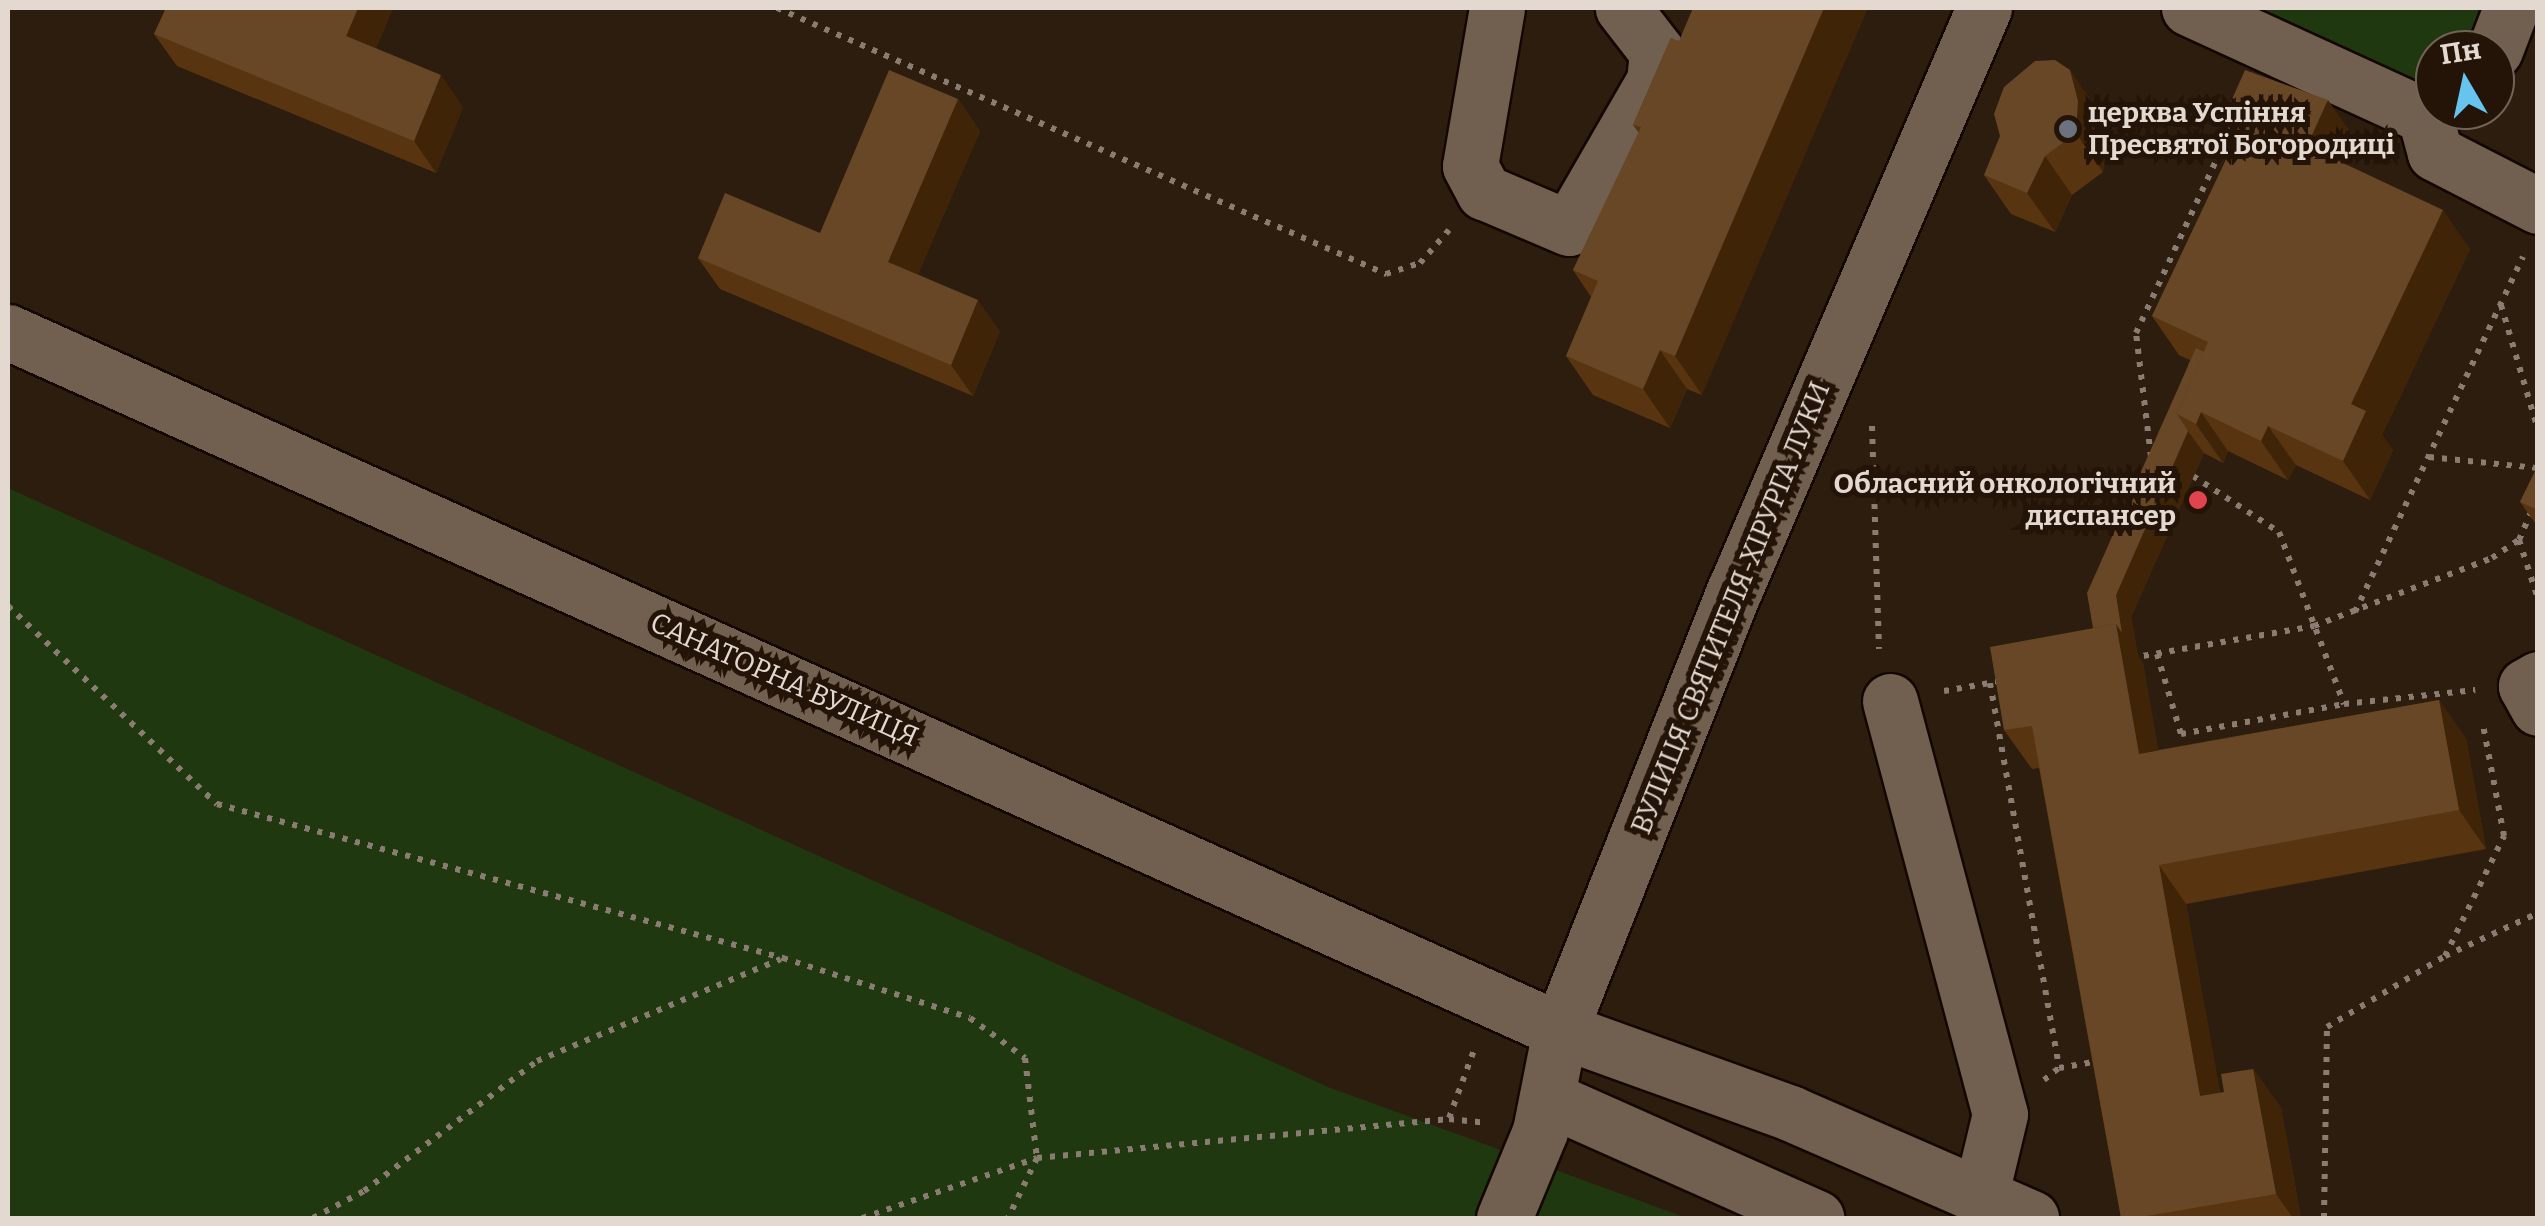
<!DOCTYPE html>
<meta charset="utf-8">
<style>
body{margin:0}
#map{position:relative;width:2545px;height:1226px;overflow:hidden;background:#2d1d0f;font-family:Bitter,serif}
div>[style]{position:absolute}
.green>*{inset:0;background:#20380f}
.path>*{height:6px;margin-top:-3px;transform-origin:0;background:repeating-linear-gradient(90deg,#8a7c72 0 5px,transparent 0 13px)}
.roads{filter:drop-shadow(2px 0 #140700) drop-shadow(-2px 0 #140700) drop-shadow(0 2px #140700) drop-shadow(0 -2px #140700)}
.minor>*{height:55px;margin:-27.5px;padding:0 27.5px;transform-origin:27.5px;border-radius:27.5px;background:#715f4f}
.wall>*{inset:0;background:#583510}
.shaded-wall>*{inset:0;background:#402407}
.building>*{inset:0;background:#674725}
.dots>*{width:28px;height:28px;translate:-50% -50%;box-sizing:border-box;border:5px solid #231407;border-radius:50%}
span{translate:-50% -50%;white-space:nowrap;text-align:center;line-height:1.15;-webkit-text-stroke:10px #231407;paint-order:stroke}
.poi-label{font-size:28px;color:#e4d9d1;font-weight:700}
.left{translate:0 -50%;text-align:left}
.right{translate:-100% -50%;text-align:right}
.street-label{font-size:28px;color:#e4d9d1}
.frame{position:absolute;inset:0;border:10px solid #e4d9d1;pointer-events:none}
.north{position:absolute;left:2415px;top:30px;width:100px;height:100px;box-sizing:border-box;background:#231407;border:2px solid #706358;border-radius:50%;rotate:351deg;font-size:28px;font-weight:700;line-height:40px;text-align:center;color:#e4d9d1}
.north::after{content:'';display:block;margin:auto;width:35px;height:45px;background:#67c4ef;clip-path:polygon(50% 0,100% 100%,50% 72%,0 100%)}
</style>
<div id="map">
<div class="green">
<i style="clip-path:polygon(2252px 8px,2493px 8px,2469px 50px,2435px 50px,2435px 77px,2407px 91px)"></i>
<i style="clip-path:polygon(8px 488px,1328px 1087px,1687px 1218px,8px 1218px)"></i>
</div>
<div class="path">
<i style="left:777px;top:8px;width:665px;rotate:23.59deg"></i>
<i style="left:1386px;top:274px;width:36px;rotate:-18deg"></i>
<i style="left:1420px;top:263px;width:44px;rotate:-48.7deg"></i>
<i style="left:2501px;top:305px;width:130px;rotate:73.5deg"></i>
<i style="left:1872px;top:426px;width:223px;rotate:88.2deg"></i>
<i style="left:2151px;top:457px;width:125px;rotate:-96.9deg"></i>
<i style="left:2136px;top:333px;width:237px;rotate:-65.1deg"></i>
<i style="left:2429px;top:457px;width:110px;rotate:5.8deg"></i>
<i style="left:2193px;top:476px;width:103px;rotate:33.1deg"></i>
<i style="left:2279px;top:532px;width:184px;rotate:69.3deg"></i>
<i style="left:2344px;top:704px;width:132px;rotate:-6.1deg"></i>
<i style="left:2519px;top:540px;width:62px;rotate:72.1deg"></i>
<i style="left:8px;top:606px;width:288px;rotate:43.5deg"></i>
<i style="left:217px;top:804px;width:587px;rotate:15.22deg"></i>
<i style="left:783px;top:958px;width:196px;rotate:17.8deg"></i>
<i style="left:970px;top:1018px;width:68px;rotate:36deg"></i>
<i style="left:1025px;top:1058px;width:101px;rotate:83.2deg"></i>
<i style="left:1037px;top:1158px;width:67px;rotate:115.8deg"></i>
<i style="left:2355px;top:612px;width:393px;rotate:-64.7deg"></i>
<i style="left:2157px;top:654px;width:84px;rotate:73.3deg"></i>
<i style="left:2181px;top:734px;width:166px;rotate:-10.4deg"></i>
<i style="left:2131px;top:658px;width:186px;rotate:-9.9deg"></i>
<i style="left:2314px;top:626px;width:191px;rotate:-20.9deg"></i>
<i style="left:2492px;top:558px;width:32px;rotate:-34deg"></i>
<i style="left:2519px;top:540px;width:48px;rotate:-66.6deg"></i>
<i style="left:1990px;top:683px;width:391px;rotate:79.8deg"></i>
<i style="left:1944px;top:691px;width:58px;rotate:-10deg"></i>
<i style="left:2445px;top:956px;width:134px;rotate:-63.8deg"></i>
<i style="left:2504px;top:836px;width:113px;rotate:-100.7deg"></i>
<i style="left:2044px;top:1080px;width:19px;rotate:-39deg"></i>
<i style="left:2059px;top:1068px;width:39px;rotate:-10deg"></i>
<i style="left:1449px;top:1118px;width:72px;rotate:-69.8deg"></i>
<i style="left:313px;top:1218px;width:58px;rotate:-27.9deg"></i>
<i style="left:364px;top:1191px;width:216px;rotate:-36.9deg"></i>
<i style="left:537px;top:1061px;width:264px;rotate:-22.7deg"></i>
<i style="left:862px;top:1218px;width:185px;rotate:-18.9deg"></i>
<i style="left:1037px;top:1158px;width:414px;rotate:-5.4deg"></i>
<i style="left:1449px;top:1119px;width:36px;rotate:6deg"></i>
<i style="left:2324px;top:1218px;width:191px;rotate:-89.1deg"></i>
<i style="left:2327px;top:1027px;width:138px;rotate:-31deg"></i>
<i style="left:2445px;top:956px;width:102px;rotate:-24.8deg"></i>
</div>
<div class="roads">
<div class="minor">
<i style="left:1497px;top:8px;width:160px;rotate:99.7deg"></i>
<i style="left:1470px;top:166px;width:30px;rotate:62deg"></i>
<i style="left:1484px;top:192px;width:92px;rotate:23deg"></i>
<i style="left:1569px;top:228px;width:170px;rotate:-60deg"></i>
<i style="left:1654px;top:81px;width:29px;rotate:-84deg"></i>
<i style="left:1657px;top:52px;width:56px;rotate:-127.7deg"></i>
<i style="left:2189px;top:8px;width:260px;rotate:24.6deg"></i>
<i style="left:2425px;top:116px;width:13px;rotate:-42deg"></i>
<i style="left:2495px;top:50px;width:45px;rotate:-69.1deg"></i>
<i style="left:2425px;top:116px;width:38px;rotate:75deg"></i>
<i style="left:2435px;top:153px;width:116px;rotate:27.2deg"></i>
<i style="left:8px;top:332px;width:1702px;rotate:24.22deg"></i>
<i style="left:1560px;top:1030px;width:245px;rotate:19.8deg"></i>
<i style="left:1790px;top:1113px;width:263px;rotate:23.5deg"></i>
<i style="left:2538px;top:679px;width:14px;rotate:150deg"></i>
<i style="left:2526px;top:686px;width:25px;rotate:61deg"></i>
<i style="left:1890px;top:701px;width:427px;rotate:75.1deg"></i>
<i style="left:2000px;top:1114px;width:81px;rotate:103.5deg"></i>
<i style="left:1547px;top:1098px;width:295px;rotate:24deg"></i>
<i style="left:1504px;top:1218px;width:94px;rotate:-67.5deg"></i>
<i style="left:1540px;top:1131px;width:103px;rotate:-78.8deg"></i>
<i style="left:1560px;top:1030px;width:474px;rotate:-68.4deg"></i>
<i style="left:1735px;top:589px;width:632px;rotate:-66.8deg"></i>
</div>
</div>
<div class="wall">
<i style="clip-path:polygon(166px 8px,393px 8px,376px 48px,463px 107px,436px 173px,177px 66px,154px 34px)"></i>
<i style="clip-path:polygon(1671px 38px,1702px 395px,1687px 389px,1670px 428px,1593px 395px,1566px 356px,1591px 297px,1573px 270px,1639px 133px,1633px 125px)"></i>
<i style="clip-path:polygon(958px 99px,980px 131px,918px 274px,1000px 331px,973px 396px,720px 289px,698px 258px,820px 233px)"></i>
<i style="clip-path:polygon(2097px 109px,2106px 140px,2103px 172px,2072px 195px,2055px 232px,2011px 214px,1984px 175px)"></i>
<i style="clip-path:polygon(2225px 115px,2355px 139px,2344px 164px,2470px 249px,2382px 435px,2393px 450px,2370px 500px,2296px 465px,2288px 480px,2228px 451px,2223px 463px,2204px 453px,2131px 617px,2138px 656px,2143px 663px,2158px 750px,2439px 700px,2466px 739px,2486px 849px,2186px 904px,2220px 1093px,2224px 1092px,2253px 1069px,2281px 1108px,2301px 1218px,2121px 1218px,2039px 768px,2032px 769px,2004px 730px,2093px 628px,2190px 360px,2179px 355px,2152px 316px,2238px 134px)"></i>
<i style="clip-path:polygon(2538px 465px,2538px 527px,2520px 502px)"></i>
</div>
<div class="shaded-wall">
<i style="clip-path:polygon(358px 8px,393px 8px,368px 67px,346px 36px)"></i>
<i style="clip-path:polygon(1824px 8px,1868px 8px,1702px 395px,1675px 356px)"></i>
<i style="clip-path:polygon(2070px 70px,2097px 109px,2106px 140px,2103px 172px,2076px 133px)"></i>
<i style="clip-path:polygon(441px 75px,463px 107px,436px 173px,414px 141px)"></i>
<i style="clip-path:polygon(958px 99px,980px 131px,910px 293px,888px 262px)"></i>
<i style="clip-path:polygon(2328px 100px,2355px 139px,2334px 185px,2307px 146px)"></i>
<i style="clip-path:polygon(2045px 156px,2072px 195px,2055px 232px,2027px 193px)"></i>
<i style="clip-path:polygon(2443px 210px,2470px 249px,2382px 435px,2393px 450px,2370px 500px,2343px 461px,2351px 404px)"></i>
<i style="clip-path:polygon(978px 300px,1000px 331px,973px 396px,951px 365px)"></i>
<i style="clip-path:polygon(1660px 350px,1687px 389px,1670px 428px,1643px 389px)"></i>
<i style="clip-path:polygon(2201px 412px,2228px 451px,2223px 463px,2196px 424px)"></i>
<i style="clip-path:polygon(2268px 426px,2296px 465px,2288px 480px,2261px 441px)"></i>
<i style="clip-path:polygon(2188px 431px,2204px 453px,2131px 617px,2138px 656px,2143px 663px,2166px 793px,2139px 754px,2116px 624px,2116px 595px)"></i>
<i style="clip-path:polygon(2439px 700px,2466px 739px,2486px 849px,2459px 810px)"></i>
<i style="clip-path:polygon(2159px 865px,2186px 904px,2228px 1135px,2200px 1096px)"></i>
<i style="clip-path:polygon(2253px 1069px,2281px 1108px,2301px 1218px,2293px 1218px,2276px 1194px)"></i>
</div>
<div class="building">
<i style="clip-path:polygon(166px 8px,358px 8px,346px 36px,441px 75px,414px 141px,154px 34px)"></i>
<i style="clip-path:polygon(1693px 8px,1824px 8px,1675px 356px,1660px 350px,1643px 389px,1566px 356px,1598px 281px,1573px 270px,1641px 127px,1633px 125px,1671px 38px,1679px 41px)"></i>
<i style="clip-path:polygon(2055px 60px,2070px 70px,2078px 101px,2076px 133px,2045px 156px,2027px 193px,1984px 175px,2000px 136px,1994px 114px,2004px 87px,2035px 61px)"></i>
<i style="clip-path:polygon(889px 70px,958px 99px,888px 262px,978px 300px,951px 365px,698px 258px,725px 193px,820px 233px)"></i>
<i style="clip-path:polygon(2245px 70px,2328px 100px,2307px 146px,2443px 210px,2351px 404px,2366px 411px,2343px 461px,2268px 426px,2261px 441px,2201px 412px,2196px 424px,2177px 414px,2208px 342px,2152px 316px,2243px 124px,2225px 115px)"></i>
<i style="clip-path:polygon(2196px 348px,2204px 352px,2177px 414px,2188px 431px,2116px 595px,2122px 633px,2116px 624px,2093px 628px,2087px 593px)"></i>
<i style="clip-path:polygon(2538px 465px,2538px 510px,2520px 502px)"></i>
<i style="clip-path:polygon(2116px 624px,2139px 754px,2439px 700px,2459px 810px,2159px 865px,2200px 1096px,2224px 1092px,2221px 1074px,2253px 1069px,2276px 1194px,2135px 1218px,2121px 1218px,2032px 726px,2004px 730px,1990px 647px)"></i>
</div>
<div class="dots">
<i style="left:2068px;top:129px;background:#6b7280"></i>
<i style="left:2198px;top:500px;background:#e0444e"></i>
</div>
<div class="poi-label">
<span class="left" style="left:2088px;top:129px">церква Успіння<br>Пресвятої Богородиці</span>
<span class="right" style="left:2176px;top:500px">Обласний онкологічний<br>диспансер</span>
</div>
<div class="street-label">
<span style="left:1731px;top:608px;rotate:-68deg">ВУЛИЦЯ СВЯТИТЕЛЯ-ХІРУРГА ЛУКИ</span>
<span style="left:784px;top:680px;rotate:24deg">САНАТОРНА ВУЛИЦЯ</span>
</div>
<div class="frame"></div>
<div class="north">Пн</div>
</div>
